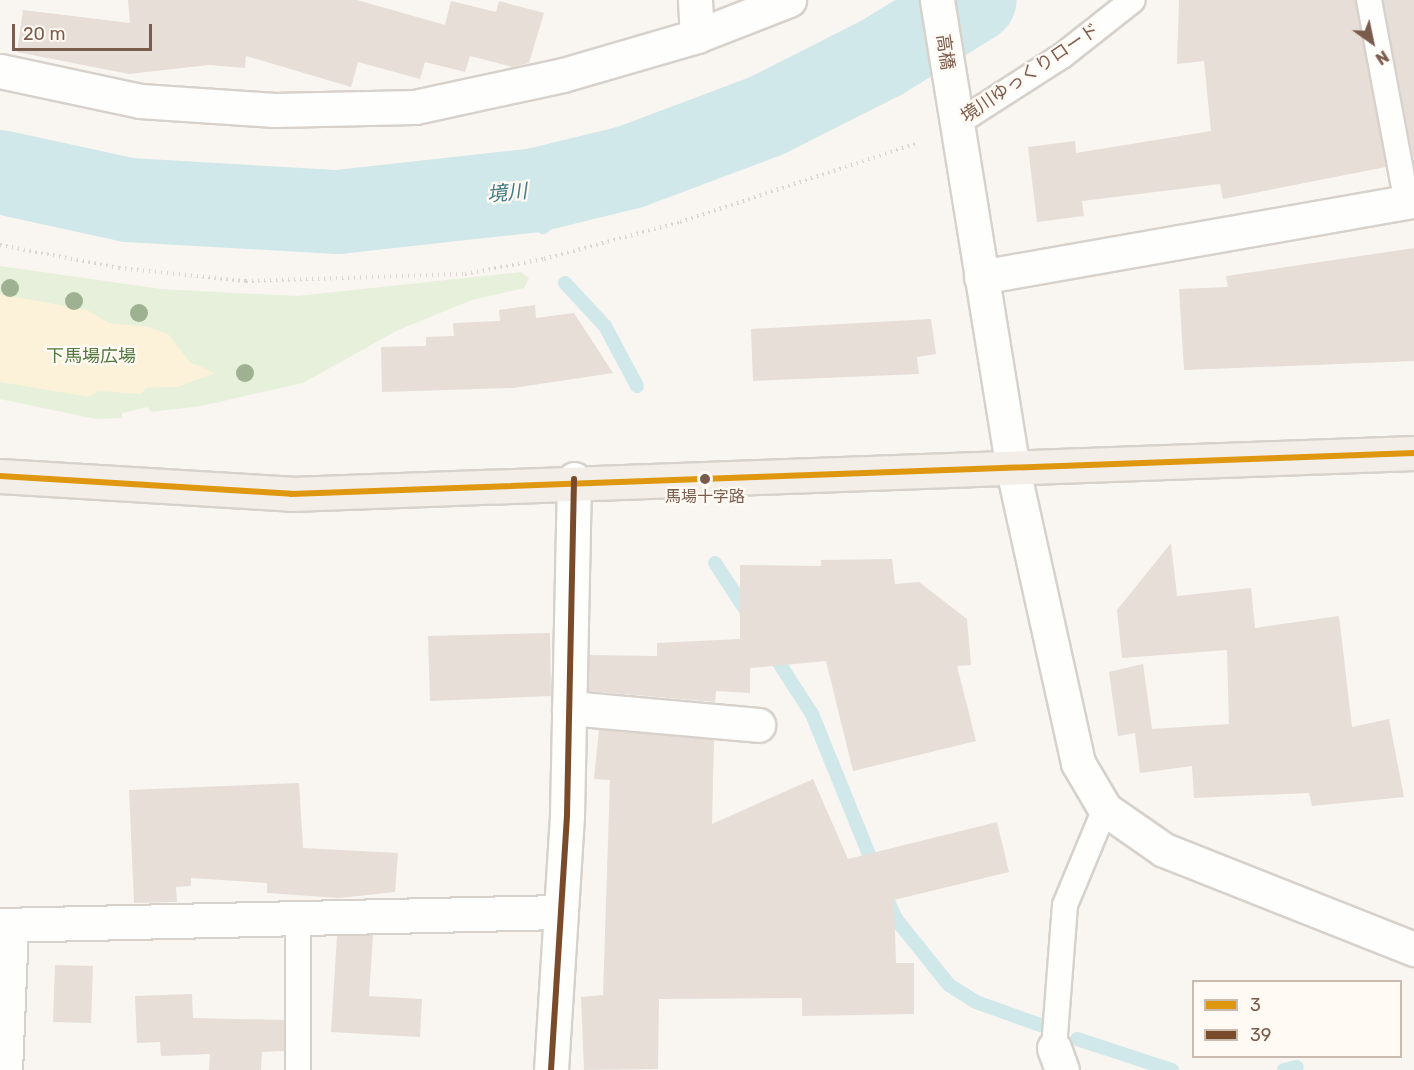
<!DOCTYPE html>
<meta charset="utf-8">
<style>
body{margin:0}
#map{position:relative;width:1414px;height:1070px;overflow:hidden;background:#f9f5f0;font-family:Rubik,"Noto Sans JP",sans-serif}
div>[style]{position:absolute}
.green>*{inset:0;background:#e7f0db}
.sand>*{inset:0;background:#fbf2d9}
.stream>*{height:14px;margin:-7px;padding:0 7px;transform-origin:7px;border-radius:7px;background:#d0e8ea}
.river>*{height:84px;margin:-42px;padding:0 42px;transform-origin:42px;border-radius:42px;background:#d0e8ea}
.building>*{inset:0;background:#e6ded7}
.path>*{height:4px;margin-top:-2px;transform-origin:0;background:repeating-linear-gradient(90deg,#dcd5d0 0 1.5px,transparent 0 6px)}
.roads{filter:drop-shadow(2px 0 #d7d1cb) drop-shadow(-2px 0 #d7d1cb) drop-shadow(0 2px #d7d1cb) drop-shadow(0 -2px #d7d1cb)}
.service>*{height:24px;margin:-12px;padding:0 12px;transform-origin:12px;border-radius:12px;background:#fefefd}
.minor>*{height:33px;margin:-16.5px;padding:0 16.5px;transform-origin:16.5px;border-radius:16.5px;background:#fefefd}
.tertiary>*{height:33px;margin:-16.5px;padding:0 16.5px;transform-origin:16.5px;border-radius:16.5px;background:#fefefd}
.primary>*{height:33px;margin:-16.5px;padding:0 16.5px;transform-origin:16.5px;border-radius:16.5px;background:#f3eee8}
.bus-1>*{height:6px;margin:-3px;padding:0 3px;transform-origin:3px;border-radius:3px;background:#de970f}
.bus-2>*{height:6px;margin:-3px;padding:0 3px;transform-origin:3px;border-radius:3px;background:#7a4b2a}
.trees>*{width:18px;height:18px;margin:-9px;border-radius:50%;background:#9eb190}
.dots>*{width:16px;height:16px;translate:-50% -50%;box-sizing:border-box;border:3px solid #fffaf3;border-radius:50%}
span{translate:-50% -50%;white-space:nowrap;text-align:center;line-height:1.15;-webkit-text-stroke:4.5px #fffaf3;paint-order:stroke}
.bus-label{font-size:16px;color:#7a5c4d}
.street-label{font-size:18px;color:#7a5c4d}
.park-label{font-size:18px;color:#537a41}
.water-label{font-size:20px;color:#437c86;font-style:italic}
.legend{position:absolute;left:1192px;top:980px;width:210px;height:78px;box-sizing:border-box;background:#fffaf3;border:2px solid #cabbb1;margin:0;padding:8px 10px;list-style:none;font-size:18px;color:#7a5c4d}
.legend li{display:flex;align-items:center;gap:12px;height:30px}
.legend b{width:30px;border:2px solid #cabbb1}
.north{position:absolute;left:1342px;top:12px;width:60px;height:60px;-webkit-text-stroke:4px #fffaf3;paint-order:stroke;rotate:147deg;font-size:16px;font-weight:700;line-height:24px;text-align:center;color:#7a5c4d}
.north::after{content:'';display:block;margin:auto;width:21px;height:27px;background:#7a5c4d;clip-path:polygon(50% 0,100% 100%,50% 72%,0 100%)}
.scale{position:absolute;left:12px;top:24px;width:140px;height:27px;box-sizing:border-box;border:3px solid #7a5c4d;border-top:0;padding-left:8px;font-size:18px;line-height:21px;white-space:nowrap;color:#7a5c4d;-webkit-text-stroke:4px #fffaf3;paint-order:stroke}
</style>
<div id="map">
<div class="green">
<i style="clip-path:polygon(0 266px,161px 289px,297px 296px,521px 272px,529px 278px,524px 288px,472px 300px,398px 330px,303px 383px,201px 406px,151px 412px,148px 407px,122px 413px,122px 418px,96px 419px,0 399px)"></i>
</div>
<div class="sand">
<i style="clip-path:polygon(0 294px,87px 310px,109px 323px,149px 327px,168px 334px,190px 362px,215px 373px,177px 387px,146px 388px,141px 394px,99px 391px,89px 397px,0 382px)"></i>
</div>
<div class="stream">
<i style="left:536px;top:190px;width:38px;rotate:79deg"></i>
<i style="left:565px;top:283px;width:59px;rotate:47.1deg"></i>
<i style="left:605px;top:326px;width:68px;rotate:61.9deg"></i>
<i style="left:715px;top:563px;width:62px;rotate:56.8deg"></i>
<i style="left:772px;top:652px;width:74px;rotate:57.2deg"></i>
<i style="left:812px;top:714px;width:167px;rotate:67.9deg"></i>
<i style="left:888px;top:901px;width:20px;rotate:66deg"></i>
<i style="left:896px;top:919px;width:85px;rotate:51.2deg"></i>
<i style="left:949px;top:985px;width:32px;rotate:32deg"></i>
<i style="left:976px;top:1002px;width:71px;rotate:19.7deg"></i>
<i style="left:1077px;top:1039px;width:100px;rotate:18.1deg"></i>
<i style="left:1284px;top:1070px;width:13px;rotate:-13deg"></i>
</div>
<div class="river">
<i style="left:0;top:172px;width:131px;rotate:12.3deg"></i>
<i style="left:128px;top:200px;width:210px;rotate:3.3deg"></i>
<i style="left:338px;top:212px;width:199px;rotate:-6.3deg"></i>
<i style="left:536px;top:190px;width:97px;rotate:-13.7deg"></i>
<i style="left:630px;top:167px;width:145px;rotate:-20.6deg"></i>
<i style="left:766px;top:116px;width:129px;rotate:-26.8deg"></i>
<i style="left:881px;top:58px;width:110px;rotate:-31.7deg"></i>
</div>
<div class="building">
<i style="clip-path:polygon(128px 0,357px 0,445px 25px,451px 1px,496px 12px,499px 1px,544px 13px,529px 63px,513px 67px,470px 56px,465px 72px,425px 62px,420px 79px,358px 62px,351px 87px,246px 56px,245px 68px,209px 65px,129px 74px,17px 52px,23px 10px,130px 23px)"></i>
<i style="clip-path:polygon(1179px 0,1355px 0,1386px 167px,1223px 199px,1220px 184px,1082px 201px,1084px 216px,1037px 222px,1028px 147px,1075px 141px,1076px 153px,1211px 131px,1204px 61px,1177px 64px)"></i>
<i style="clip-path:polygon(1383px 0,1414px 0,1414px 162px)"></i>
<i style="clip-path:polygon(1414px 248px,1414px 361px,1184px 370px,1179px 289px,1228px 287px,1226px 276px)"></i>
<i style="clip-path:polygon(535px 305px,536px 318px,574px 313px,613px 373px,513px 388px,382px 392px,381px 347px,426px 346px,426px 337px,454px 336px,453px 323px,500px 321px,499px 310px)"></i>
<i style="clip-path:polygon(931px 319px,936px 354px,917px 357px,919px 374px,753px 381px,751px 329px)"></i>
<i style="clip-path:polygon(1171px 543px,1177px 596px,1251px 588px,1255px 628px,1339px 616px,1352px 727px,1389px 719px,1404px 797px,1312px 806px,1309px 793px,1194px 798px,1192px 766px,1140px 773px,1135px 733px,1118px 736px,1109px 672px,1143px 664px,1152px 729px,1229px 724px,1227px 650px,1122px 658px,1117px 610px)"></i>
<i style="clip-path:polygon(892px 559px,895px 584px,919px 582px,967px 619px,971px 665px,957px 666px,976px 741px,853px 771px,826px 661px,750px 668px,750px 693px,716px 691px,715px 702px,588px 691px,589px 655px,657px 656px,657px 643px,740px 639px,740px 565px,821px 566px,821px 560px)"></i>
<i style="clip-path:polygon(550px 633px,551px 696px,430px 701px,428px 636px)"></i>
<i style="clip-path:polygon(599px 729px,714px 740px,712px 824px,813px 779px,848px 859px,997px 822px,1009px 872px,894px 900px,896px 963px,914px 963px,914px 1014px,802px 1016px,802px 998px,659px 999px,658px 1069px,584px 1070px,581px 997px,603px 995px,610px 780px,594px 779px)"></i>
<i style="clip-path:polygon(299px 783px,303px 848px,398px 853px,395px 892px,339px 898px,267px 893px,267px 883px,191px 878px,191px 886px,176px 887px,177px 902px,134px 903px,129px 790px)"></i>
<i style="clip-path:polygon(373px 935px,369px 996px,422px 999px,420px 1037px,331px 1032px,337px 936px)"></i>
<i style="clip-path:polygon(55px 965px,93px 966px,91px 1023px,53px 1022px)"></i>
<i style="clip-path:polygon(192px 994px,193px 1018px,284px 1020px,284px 1051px,262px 1052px,261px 1070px,209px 1070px,210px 1054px,161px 1056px,160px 1042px,137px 1043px,135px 996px)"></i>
</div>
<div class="path">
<i style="left:0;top:245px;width:121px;rotate:10.9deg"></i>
<i style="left:119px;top:268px;width:128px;rotate:5.8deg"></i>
<i style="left:246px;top:281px;width:219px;rotate:-1.8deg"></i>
<i style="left:465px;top:274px;width:80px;rotate:-10.8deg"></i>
<i style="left:544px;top:259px;width:141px;rotate:-15.2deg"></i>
<i style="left:680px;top:222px;width:250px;rotate:-18.4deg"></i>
</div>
<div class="roads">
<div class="service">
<i style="left:1369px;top:0;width:207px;rotate:79.4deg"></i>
<i style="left:956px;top:124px;width:126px;rotate:-32.7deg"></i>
<i style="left:1062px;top:56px;width:90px;rotate:-38.3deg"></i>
<i style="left:1054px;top:1048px;width:143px;rotate:-85.6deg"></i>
<i style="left:1065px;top:905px;width:104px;rotate:-67.4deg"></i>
<i style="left:298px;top:1070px;width:152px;rotate:-90deg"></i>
</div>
<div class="minor">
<i style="left:695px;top:0;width:36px;rotate:87deg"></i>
<i style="left:0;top:71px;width:143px;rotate:12.1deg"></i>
<i style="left:140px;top:101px;width:135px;rotate:3.8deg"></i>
<i style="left:275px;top:110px;width:140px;rotate:-1.2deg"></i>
<i style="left:415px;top:107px;width:151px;rotate:-12.2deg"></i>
<i style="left:563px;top:75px;width:140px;rotate:-16.2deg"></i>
<i style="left:697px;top:36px;width:99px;rotate:-21.4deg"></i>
<i style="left:981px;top:277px;width:440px;rotate:-10deg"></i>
<i style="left:569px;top:708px;width:190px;rotate:5.1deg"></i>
<i style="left:0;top:925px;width:561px;rotate:-1.33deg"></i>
<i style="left:1054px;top:1048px;width:23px;rotate:70deg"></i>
<i style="left:5px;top:1070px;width:145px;rotate:-87.6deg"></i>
<i style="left:551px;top:1070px;width:256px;rotate:-86.4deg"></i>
<i style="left:567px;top:814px;width:335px;rotate:-88.8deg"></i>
</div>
<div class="tertiary">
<i style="left:937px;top:0;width:471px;rotate:80.8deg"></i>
<i style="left:1012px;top:465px;width:305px;rotate:77.5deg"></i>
<i style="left:1078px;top:763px;width:53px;rotate:59.6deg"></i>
<i style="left:1105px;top:809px;width:72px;rotate:34.8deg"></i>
<i style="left:1164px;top:850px;width:269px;rotate:21.6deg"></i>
</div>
<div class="primary">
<i style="left:0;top:476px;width:292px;rotate:3.5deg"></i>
<i style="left:291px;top:494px;width:1124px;rotate:-2.09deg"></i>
</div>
</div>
<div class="bus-1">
<i style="left:0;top:476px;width:292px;rotate:3.5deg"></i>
<i style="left:291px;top:494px;width:1124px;rotate:-2.09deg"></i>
</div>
<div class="bus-2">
<i style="left:551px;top:1070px;width:256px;rotate:-86.4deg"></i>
<i style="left:567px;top:814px;width:335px;rotate:-88.8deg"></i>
</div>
<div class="trees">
<i style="left:10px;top:288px"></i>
<i style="left:74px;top:301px"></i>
<i style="left:139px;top:313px"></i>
<i style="left:245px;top:373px"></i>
</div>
<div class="dots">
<i style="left:705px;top:479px;background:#7a5c4d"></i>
</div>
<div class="bus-label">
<span style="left:705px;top:497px">馬場十字路</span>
</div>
<div class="street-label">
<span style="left:945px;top:52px;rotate:82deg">高橋</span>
<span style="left:1030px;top:73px;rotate:-34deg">境川ゆっくりロード</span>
</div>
<div class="park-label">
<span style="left:91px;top:356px">下馬場広場</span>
</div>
<div class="water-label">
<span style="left:507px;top:193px;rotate:-6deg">境川</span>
</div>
<ul class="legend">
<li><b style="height:8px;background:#de970f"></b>3</li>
<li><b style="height:8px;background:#7a4b2a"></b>39</li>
</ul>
<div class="north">N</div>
<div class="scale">20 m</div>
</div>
